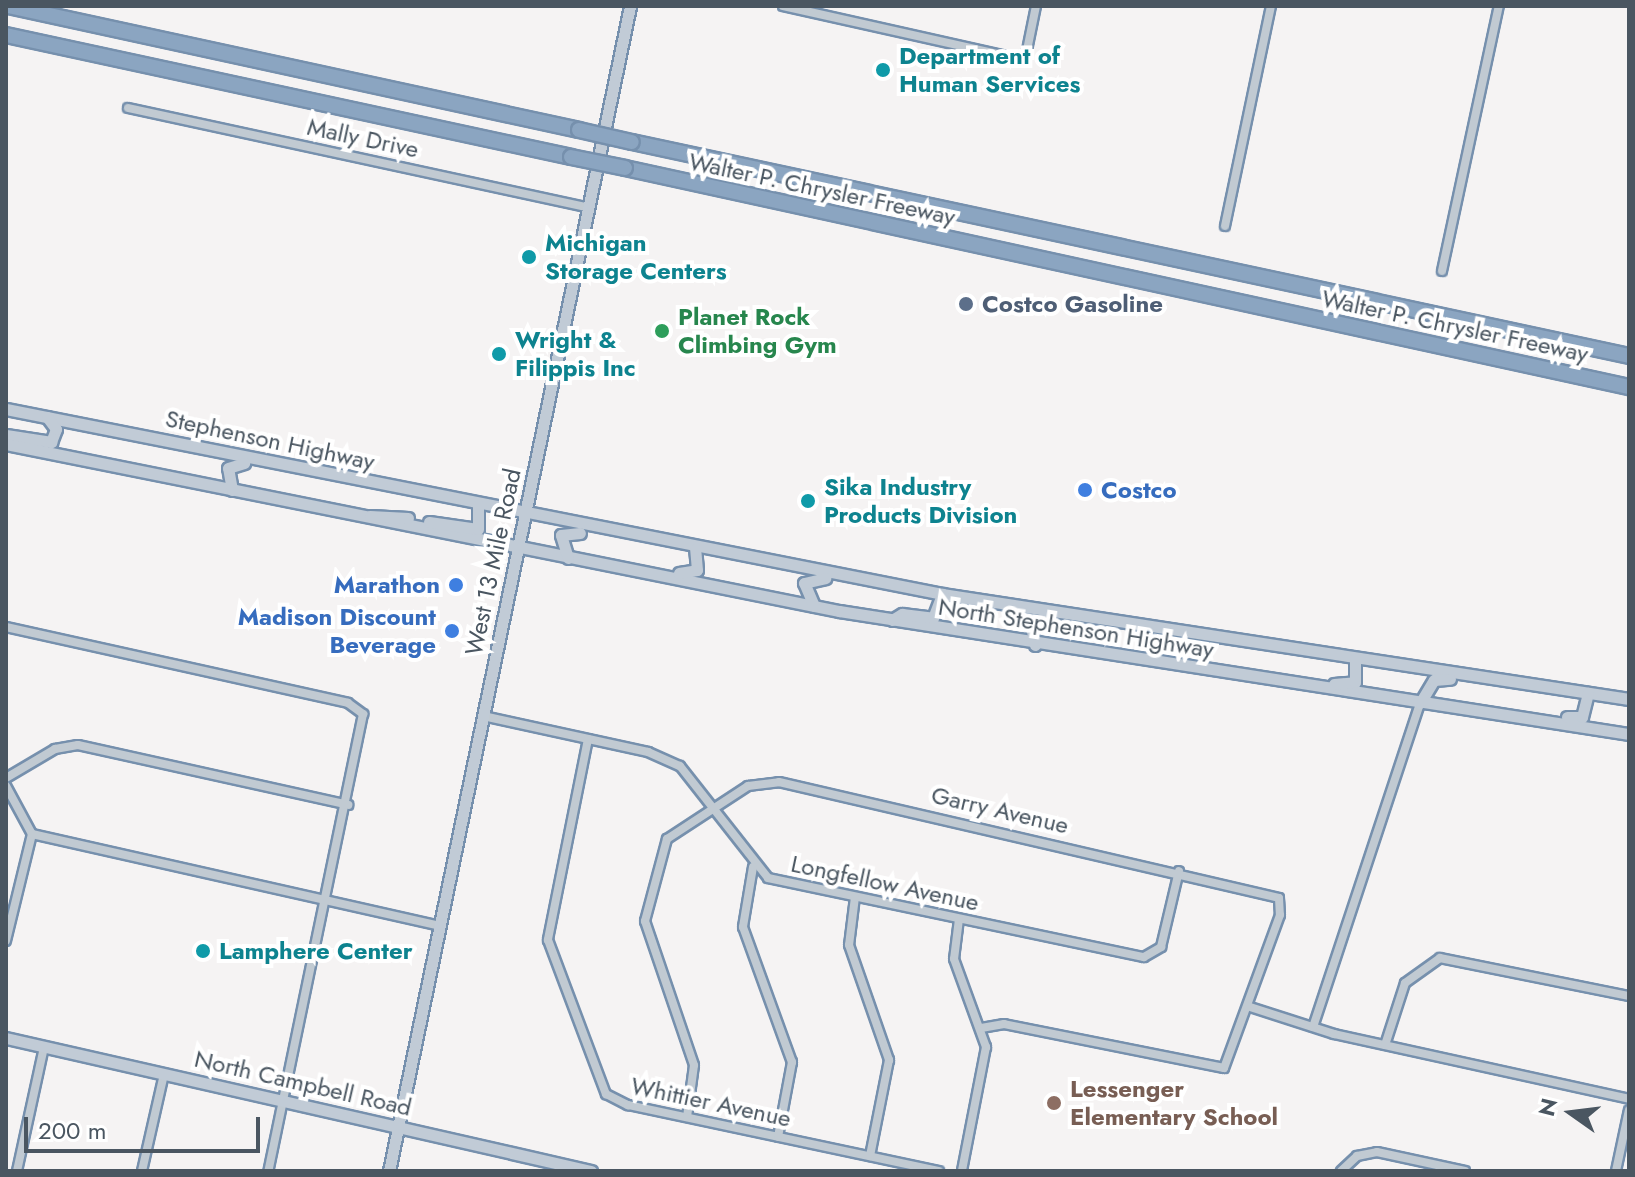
<!DOCTYPE html>
<style>
body{margin:0}
#map{position:relative;width:1635px;height:1177px;overflow:hidden;background:#f5f3f3;font-family:Jost,sans-serif}
div>[style]{position:absolute}
.roads{filter:drop-shadow(2px 0 #7690ad) drop-shadow(-2px 0 #7690ad) drop-shadow(0 2px #7690ad) drop-shadow(0 -2px #7690ad)}
.street>*{height:8px;margin:-4px;padding:0 4px;transform-origin:4px;border-radius:4px;background:#c1cad2}
.secondary>*{height:11px;margin:-5.5px;padding:0 5.5px;transform-origin:5.5px;border-radius:5.5px;background:#c1cbd6}
.highway>*{height:14px;margin:-7px;padding:0 7px;transform-origin:7px;border-radius:7px;background:#8ba5c1}
.bridges{filter:drop-shadow(2px 0 #7690ad) drop-shadow(-2px 0 #7690ad) drop-shadow(0 2px #7690ad) drop-shadow(0 -2px #7690ad)}
.highway-bridge>*{height:14px;margin:-7px;padding:0 7px;transform-origin:7px;border-radius:7px;background:#8ba5c1}
.dots>*{width:22px;height:22px;translate:-50% -50%;box-sizing:border-box;border:4px solid #fff;border-radius:50%}
span{translate:-50% -50%;white-space:nowrap;text-align:center;line-height:1.15;-webkit-text-stroke:8px #fff;paint-order:stroke}
.culture-label{font-size:24px;color:#0d838f;font-weight:700}
.left{translate:0 -50%;text-align:left}
.street-label{font-size:24px;color:#4a5661}
.service-label{font-size:24px;color:#4e5e75;font-weight:700}
.leisure-label{font-size:24px;color:#27864d;font-weight:700}
.shop-label{font-size:24px;color:#366cbe;font-weight:700}
.right{translate:-100% -50%;text-align:right}
.education-label{font-size:24px;color:#785e54;font-weight:700}
.frame{position:absolute;inset:0;border:8px solid #4a5661;pointer-events:none}
.north{position:absolute;left:1531px;top:1073px;width:80px;height:80px;-webkit-text-stroke:6px #fff;paint-order:stroke;rotate:284deg;font-size:22px;font-weight:700;line-height:32px;text-align:center;color:#4a5661}
.north::after{content:'';display:block;margin:auto;width:28px;height:36px;background:#4a5661;clip-path:polygon(50% 0,100% 100%,50% 72%,0 100%)}
.scale{position:absolute;left:24px;top:1117px;width:236px;height:36px;box-sizing:border-box;border:4px solid #4a5661;border-top:0;padding-left:10px;font-size:24px;line-height:28px;white-space:nowrap;color:#4a5661;-webkit-text-stroke:6px #fff;paint-order:stroke}
</style>
<div id="map">
<div class="roads">
<div class="street">
<i style="left:783px;top:6px;width:248px;rotate:12.6deg"></i>
<i style="left:1025px;top:60px;width:55px;rotate:-78.5deg"></i>
<i style="left:128px;top:108px;width:472px;rotate:12.2deg"></i>
<i style="left:1225px;top:226px;width:225px;rotate:-78.2deg"></i>
<i style="left:1442px;top:271px;width:271px;rotate:-77.9deg"></i>
<i style="left:6px;top:627px;width:350px;rotate:12.5deg"></i>
<i style="left:348px;top:703px;width:19px;rotate:36deg"></i>
<i style="left:363px;top:714px;width:467px;rotate:101.7deg"></i>
<i style="left:483px;top:716px;width:169px;rotate:12.3deg"></i>
<i style="left:648px;top:752px;width:35px;rotate:24deg"></i>
<i style="left:680px;top:766px;width:142px;rotate:51.8deg"></i>
<i style="left:768px;top:878px;width:384px;rotate:11.9deg"></i>
<i style="left:1144px;top:957px;width:20px;rotate:-30deg"></i>
<i style="left:1161px;top:947px;width:78px;rotate:-76.7deg"></i>
<i style="left:588px;top:739px;width:205px;rotate:101.3deg"></i>
<i style="left:548px;top:940px;width:165px;rotate:69.4deg"></i>
<i style="left:606px;top:1094px;width:25px;rotate:27deg"></i>
<i style="left:628px;top:1105px;width:318px;rotate:12deg"></i>
<i style="left:6px;top:778px;width:57px;rotate:-30.6deg"></i>
<i style="left:55px;top:749px;width:23px;rotate:-10deg"></i>
<i style="left:78px;top:745px;width:277px;rotate:12.5deg"></i>
<i style="left:6px;top:786px;width:55px;rotate:61.6deg"></i>
<i style="left:32px;top:834px;width:110px;rotate:103.7deg"></i>
<i style="left:32px;top:834px;width:417px;rotate:12.7deg"></i>
<i style="left:753px;top:867px;width:61px;rotate:99.5deg"></i>
<i style="left:743px;top:927px;width:144px;rotate:70.1deg"></i>
<i style="left:792px;top:1062px;width:76px;rotate:100.6deg"></i>
<i style="left:855px;top:897px;width:48px;rotate:97.1deg"></i>
<i style="left:849px;top:945px;width:122px;rotate:70.8deg"></i>
<i style="left:889px;top:1060px;width:98px;rotate:101.2deg"></i>
<i style="left:959px;top:919px;width:40px;rotate:97.1deg"></i>
<i style="left:954px;top:959px;width:94px;rotate:70deg"></i>
<i style="left:986px;top:1047px;width:126px;rotate:101deg"></i>
<i style="left:1250px;top:1007px;width:88px;rotate:17.8deg"></i>
<i style="left:1334px;top:1034px;width:302px;rotate:12.4deg"></i>
<i style="left:1313px;top:1027px;width:341px;rotate:-71.7deg"></i>
<i style="left:1385px;top:1045px;width:65px;rotate:-72.1deg"></i>
<i style="left:1405px;top:983px;width:43px;rotate:-35.5deg"></i>
<i style="left:1440px;top:958px;width:193px;rotate:11.4deg"></i>
<i style="left:687px;top:1117px;width:52px;rotate:-82.3deg"></i>
<i style="left:694px;top:1065px;width:152px;rotate:-108.8deg"></i>
<i style="left:645px;top:921px;width:85px;rotate:-75deg"></i>
<i style="left:667px;top:839px;width:97px;rotate:-33.2deg"></i>
<i style="left:748px;top:786px;width:31px;rotate:-7deg"></i>
<i style="left:779px;top:782px;width:513px;rotate:13.06deg"></i>
<i style="left:1279px;top:898px;width:17px;rotate:87deg"></i>
<i style="left:1280px;top:915px;width:163px;rotate:110.1deg"></i>
<i style="left:1224px;top:1068px;width:224px;rotate:-168.7deg"></i>
<i style="left:1004px;top:1024px;width:23px;rotate:170deg"></i>
<i style="left:17px;top:1171px;width:127px;rotate:-77.7deg"></i>
<i style="left:142px;top:1171px;width:99px;rotate:-77.2deg"></i>
<i style="left:1341px;top:1171px;width:22px;rotate:-43deg"></i>
<i style="left:1357px;top:1156px;width:20px;rotate:-11deg"></i>
<i style="left:1377px;top:1152px;width:90px;rotate:12.2deg"></i>
<i style="left:1616px;top:1171px;width:62px;rotate:-78deg"></i>
</div>
<div class="secondary">
<i style="left:6px;top:409px;width:954px;rotate:11.18deg"></i>
<i style="left:942px;top:594px;width:695px;rotate:8.69deg"></i>
<i style="left:6px;top:435px;width:46px;rotate:8.8deg"></i>
<i style="left:51px;top:442px;width:14px;rotate:-69deg"></i>
<i style="left:56px;top:429px;width:15px;rotate:-127deg"></i>
<i style="left:6px;top:444px;width:850px;rotate:11.34deg"></i>
<i style="left:839px;top:611px;width:800px;rotate:8.85deg"></i>
<i style="left:232px;top:490px;width:22px;rotate:-100deg"></i>
<i style="left:228px;top:468px;width:17px;rotate:-17deg"></i>
<i style="left:370px;top:516px;width:38px;rotate:3deg"></i>
<i style="left:429px;top:522px;width:49px;rotate:8.1deg"></i>
<i style="left:478px;top:529px;width:24px;rotate:-90deg"></i>
<i style="left:568px;top:558px;width:24px;rotate:-107deg"></i>
<i style="left:561px;top:535px;width:19px;rotate:-6deg"></i>
<i style="left:679px;top:573px;width:18px;rotate:-9deg"></i>
<i style="left:697px;top:570px;width:21px;rotate:-95deg"></i>
<i style="left:814px;top:606px;width:25px;rotate:-113deg"></i>
<i style="left:804px;top:583px;width:22px;rotate:-13deg"></i>
<i style="left:892px;top:620px;width:12px;rotate:-31deg"></i>
<i style="left:902px;top:614px;width:31px;rotate:7deg"></i>
<i style="left:933px;top:618px;width:26px;rotate:-69deg"></i>
<i style="left:1035px;top:645px;width:24px;rotate:-102deg"></i>
<i style="left:1030px;top:622px;width:20px;rotate:-11deg"></i>
<i style="left:1334px;top:684px;width:21px;rotate:-5deg"></i>
<i style="left:1355px;top:682px;width:23px;rotate:-90deg"></i>
<i style="left:1420px;top:703px;width:27px;rotate:-59deg"></i>
<i style="left:1434px;top:680px;width:16px;rotate:-4deg"></i>
<i style="left:1567px;top:717px;width:15px"></i>
<i style="left:1582px;top:717px;width:25px;rotate:-76deg"></i>
<i style="left:6px;top:1038px;width:600px;rotate:12.81deg"></i>
<i style="left:389px;top:1171px;width:1190px;rotate:-78.31deg"></i>
</div>
<div class="highway">
<i style="left:8px;top:6px;width:584px;rotate:12.25deg"></i>
<i style="left:6px;top:35px;width:578px;rotate:12.18deg"></i>
<i style="left:632px;top:142px;width:1020px;rotate:12.11deg"></i>
<i style="left:625px;top:168px;width:1028px;rotate:12.31deg"></i>
</div>
</div>
<div class="bridges">
<div class="highway-bridge">
<i style="left:579px;top:130px;width:54px;rotate:12.8deg"></i>
<i style="left:571px;top:157px;width:55px;rotate:11.5deg"></i>
</div>
</div>
<div class="dots">
<i style="left:883px;top:70px;background:#0f9aa8"></i>
<i style="left:529px;top:257px;background:#0f9aa8"></i>
<i style="left:966px;top:304px;background:#5c6f8a"></i>
<i style="left:662px;top:331px;background:#2e9e5b"></i>
<i style="left:499px;top:354px;background:#0f9aa8"></i>
<i style="left:1085px;top:490px;background:#3f7fe0"></i>
<i style="left:808px;top:501px;background:#0f9aa8"></i>
<i style="left:456px;top:585px;background:#3f7fe0"></i>
<i style="left:452px;top:631px;background:#3f7fe0"></i>
<i style="left:203px;top:951px;background:#0f9aa8"></i>
<i style="left:1054px;top:1103px;background:#8d6e63"></i>
</div>
<div class="culture-label">
<span class="left" style="left:899px;top:70px">Department of<br>Human Services</span>
<span class="left" style="left:545px;top:257px">Michigan<br>Storage Centers</span>
<span class="left" style="left:515px;top:354px">Wright &amp;<br>Filippis Inc</span>
<span class="left" style="left:824px;top:501px">Sika Industry<br>Products Division</span>
<span class="left" style="left:219px;top:951px">Lamphere Center</span>
</div>
<div class="street-label">
<span style="left:363px;top:138px;rotate:12deg">Mally Drive</span>
<span style="left:822px;top:189px;rotate:12deg">Walter P. Chrysler Freeway</span>
<span style="left:1455px;top:326px;rotate:12deg">Walter P. Chrysler Freeway</span>
<span style="left:270px;top:440px;rotate:12deg">Stephenson Highway</span>
<span style="left:493px;top:562px;rotate:-78deg">West 13 Mile Road</span>
<span style="left:1076px;top:628px;rotate:9deg">North Stephenson Highway</span>
<span style="left:1000px;top:810px;rotate:13deg">Garry Avenue</span>
<span style="left:885px;top:883px;rotate:12deg">Longfellow Avenue</span>
<span style="left:303px;top:1083px;rotate:13deg">North Campbell Road</span>
<span style="left:711px;top:1102px;rotate:12deg">Whittier Avenue</span>
</div>
<div class="service-label">
<span class="left" style="left:982px;top:304px">Costco Gasoline</span>
</div>
<div class="leisure-label">
<span class="left" style="left:678px;top:331px">Planet Rock<br>Climbing Gym</span>
</div>
<div class="shop-label">
<span class="left" style="left:1101px;top:490px">Costco</span>
<span class="right" style="left:440px;top:585px">Marathon</span>
<span class="right" style="left:436px;top:631px">Madison Discount<br>Beverage</span>
</div>
<div class="education-label">
<span class="left" style="left:1070px;top:1103px">Lessenger<br>Elementary School</span>
</div>
<div class="frame"></div>
<div class="north">N</div>
<div class="scale">200 m</div>
</div>
